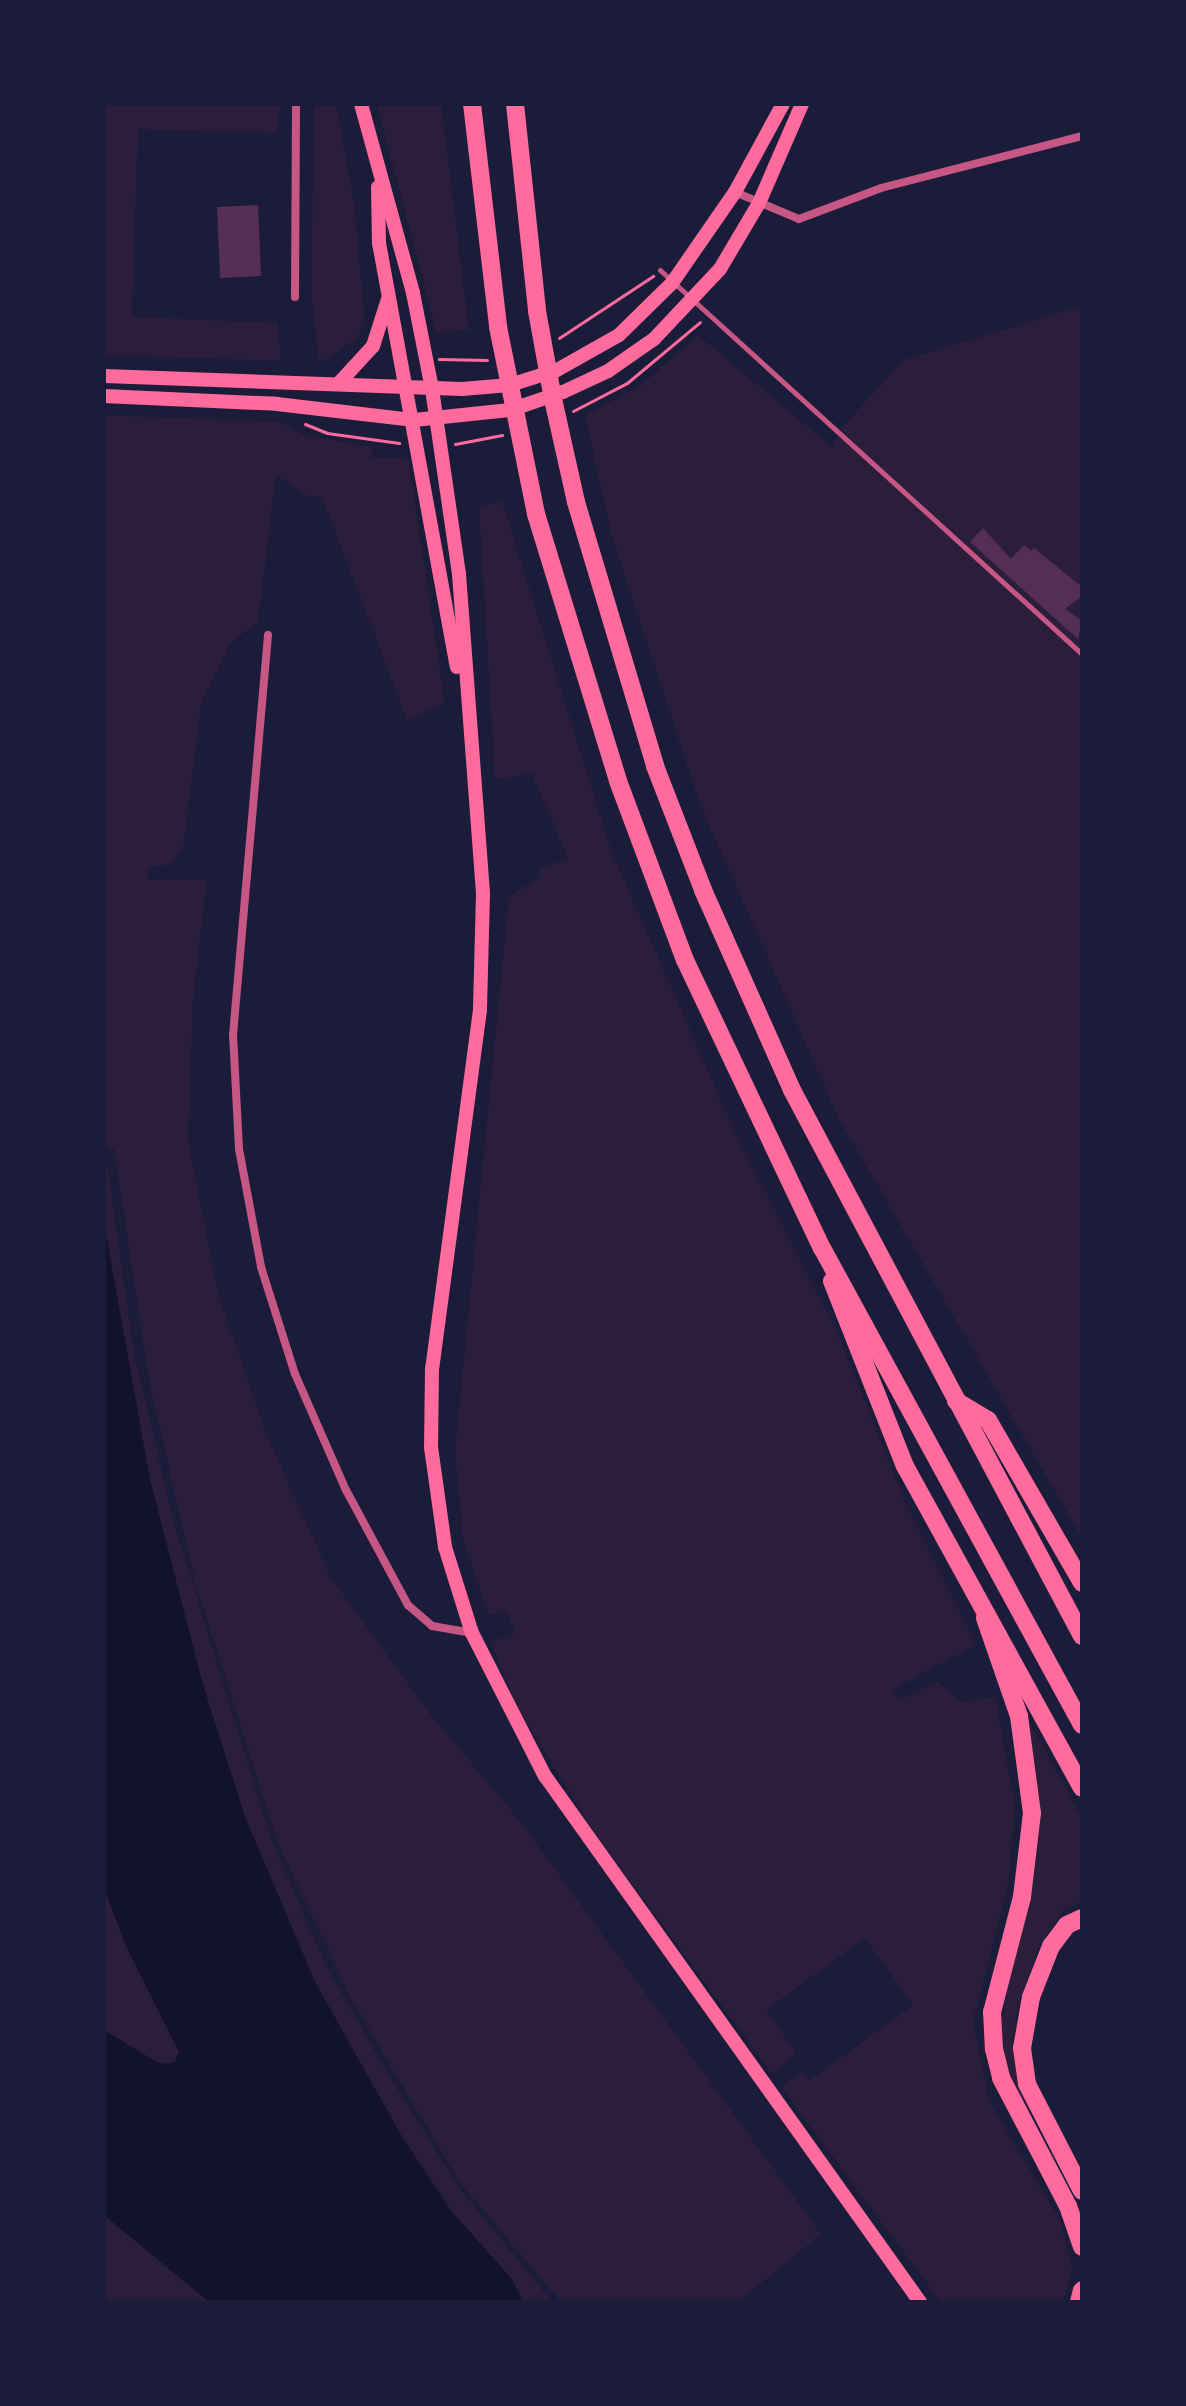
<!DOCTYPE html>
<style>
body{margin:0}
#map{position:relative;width:1186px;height:2406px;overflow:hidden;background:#1b1b3a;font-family:Cabin,sans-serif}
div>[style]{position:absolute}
.green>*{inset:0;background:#2a1e3b}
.water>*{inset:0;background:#12122b}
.building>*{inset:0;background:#542f53}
.path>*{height:3px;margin:-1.5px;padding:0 1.5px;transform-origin:1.5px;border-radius:1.5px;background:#ff6b9d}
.service>*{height:5px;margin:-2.5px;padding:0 2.5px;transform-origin:2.5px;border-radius:2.5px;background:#c65784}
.minor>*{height:8px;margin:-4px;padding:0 4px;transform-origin:4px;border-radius:4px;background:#c65784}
.secondary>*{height:14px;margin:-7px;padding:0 7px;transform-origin:7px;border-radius:7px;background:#ff6b9d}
.motorway>*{height:18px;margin:-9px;padding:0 9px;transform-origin:9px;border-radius:9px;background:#ff6b9d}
span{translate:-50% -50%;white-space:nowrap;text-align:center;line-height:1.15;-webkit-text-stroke:8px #1b1b3a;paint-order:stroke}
.frame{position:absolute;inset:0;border:106px solid #1b1b3a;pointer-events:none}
</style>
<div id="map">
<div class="green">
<i style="clip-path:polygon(104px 104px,280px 104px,276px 133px,138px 129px,132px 317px,278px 323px,281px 361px,104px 355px)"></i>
<i style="clip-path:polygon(314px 104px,336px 104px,354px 202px,365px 322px,357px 339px,319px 364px,311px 293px)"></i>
<i style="clip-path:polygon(377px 104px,441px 104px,469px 330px,437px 333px)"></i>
<i style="clip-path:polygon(1082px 306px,1082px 1538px,838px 1117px,700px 804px,611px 534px,585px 416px,644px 383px,698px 335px,832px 447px,842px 427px,904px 360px)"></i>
<i style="clip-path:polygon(104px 415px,281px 422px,304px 435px,372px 447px,372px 458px,408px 457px,445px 704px,407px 720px,322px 497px,305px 495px,276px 475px,258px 621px,230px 644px,202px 700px,183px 847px,170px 865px,149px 866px,147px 880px,207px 879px,193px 1000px,188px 1142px,218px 1293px,265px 1431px,331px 1578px,431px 1715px,520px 1821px,821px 2234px,738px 2302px,561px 2302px,461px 2184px,353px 2002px,279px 1846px,195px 1582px,149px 1380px,114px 1148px,105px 1148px,135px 1358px,176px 1530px,270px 1836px,326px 1966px,382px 2064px,458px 2186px,552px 2302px,522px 2301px,512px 2279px,451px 2211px,401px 2135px,315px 1982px,245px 1817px,203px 1685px,150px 1480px,104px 1223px)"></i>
<i style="clip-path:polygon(502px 501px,611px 850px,732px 1126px,838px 1334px,905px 1502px,977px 1645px,891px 1690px,899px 1700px,938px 1682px,961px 1702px,995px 1697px,1015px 1806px,1008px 1883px,973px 2021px,989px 2101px,1060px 2220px,1072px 2270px,1063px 2302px,941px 2302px,781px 2087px,802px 2072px,809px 2081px,913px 2005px,865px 1938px,766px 2010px,796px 2053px,773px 2075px,596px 1835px,516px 1705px,491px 1642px,516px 1633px,506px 1610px,488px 1615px,463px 1539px,455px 1450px,509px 896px,539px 878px,541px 869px,568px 858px,532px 774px,495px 779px,479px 506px)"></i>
<i style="clip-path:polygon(1030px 1723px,1082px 1819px,1082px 1902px,1066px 1907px,1040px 1945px,1018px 2006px,1012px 2048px,1034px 2123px,1006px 2068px,1000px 2030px,1039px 1803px)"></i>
<i style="clip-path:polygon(104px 1886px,124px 1942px,179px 2052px,170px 2065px,149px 2059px,104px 2030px)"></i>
<i style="clip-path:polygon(104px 2215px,164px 2263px,209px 2302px,104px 2302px)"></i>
</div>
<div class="water">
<i style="clip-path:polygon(104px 1223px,150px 1480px,203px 1685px,245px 1817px,315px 1982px,401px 2135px,451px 2211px,512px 2279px,523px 2302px,209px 2302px,104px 2215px,104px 2030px,160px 2064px,175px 2063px,179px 2052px,124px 1942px,104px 1886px)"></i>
</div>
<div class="building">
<i style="clip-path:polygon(258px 205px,261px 276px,220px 278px,217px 207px)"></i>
<i style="clip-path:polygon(983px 528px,1011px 559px,1024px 545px,1031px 551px,1034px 548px,1082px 587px,1082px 596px,1065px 609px,1082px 621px,1078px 639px,970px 542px)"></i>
</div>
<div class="path">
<i style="left:559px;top:338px;width:113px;rotate:-33.4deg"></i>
<i style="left:439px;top:359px;width:48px;rotate:1.2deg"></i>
<i style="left:573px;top:411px;width:61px;rotate:-27.4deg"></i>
<i style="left:627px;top:383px;width:95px;rotate:-39.9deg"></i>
<i style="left:305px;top:424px;width:24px;rotate:22deg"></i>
<i style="left:327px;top:433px;width:73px;rotate:7.9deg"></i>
<i style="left:455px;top:444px;width:48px;rotate:-10.8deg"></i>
</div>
<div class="service">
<i style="left:660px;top:270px;width:571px;rotate:42.3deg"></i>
</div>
<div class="minor">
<i style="left:735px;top:192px;width:69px;rotate:22.9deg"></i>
<i style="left:799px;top:219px;width:88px;rotate:-20.7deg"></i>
<i style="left:881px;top:188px;width:208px;rotate:-14.5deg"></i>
<i style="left:295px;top:297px;width:193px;rotate:-89.7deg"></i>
<i style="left:268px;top:635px;width:401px;rotate:95deg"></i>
<i style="left:233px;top:1034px;width:115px;rotate:87deg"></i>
<i style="left:239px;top:1149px;width:120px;rotate:79.4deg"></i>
<i style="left:261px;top:1267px;width:112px;rotate:72.4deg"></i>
<i style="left:295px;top:1374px;width:127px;rotate:66.3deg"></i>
<i style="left:346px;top:1490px;width:131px;rotate:61.7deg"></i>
<i style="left:408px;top:1605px;width:32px;rotate:41deg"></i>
<i style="left:432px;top:1626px;width:41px;rotate:9.9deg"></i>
</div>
<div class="secondary">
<i style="left:361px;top:104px;width:196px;rotate:74.6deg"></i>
<i style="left:413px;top:293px;width:98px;rotate:78.8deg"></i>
<i style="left:432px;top:389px;width:187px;rotate:81.7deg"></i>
<i style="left:459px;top:574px;width:321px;rotate:85.7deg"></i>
<i style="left:483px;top:894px;width:116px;rotate:91.5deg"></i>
<i style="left:480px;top:1010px;width:361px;rotate:97.6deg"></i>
<i style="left:432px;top:1368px;width:79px;rotate:90.7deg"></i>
<i style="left:431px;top:1447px;width:101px;rotate:82deg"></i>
<i style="left:445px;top:1547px;width:90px;rotate:72.6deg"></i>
<i style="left:472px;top:1633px;width:161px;rotate:63deg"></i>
<i style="left:545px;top:1776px;width:646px;rotate:54.51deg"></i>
<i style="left:378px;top:187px;width:56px;rotate:89deg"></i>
<i style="left:379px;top:243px;width:431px;rotate:79.6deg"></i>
<i style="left:104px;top:376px;width:358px;rotate:2.1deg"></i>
<i style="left:462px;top:389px;width:48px;rotate:-4.8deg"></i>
<i style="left:510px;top:385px;width:49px;rotate:-17.7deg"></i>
<i style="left:557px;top:370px;width:71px;rotate:-29.4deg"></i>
<i style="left:619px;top:335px;width:74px;rotate:-44.5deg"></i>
<i style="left:672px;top:283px;width:111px;rotate:-55.3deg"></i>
<i style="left:735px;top:192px;width:100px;rotate:-61.4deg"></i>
<i style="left:339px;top:383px;width:50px;rotate:-47.4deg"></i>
<i style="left:373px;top:346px;width:49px;rotate:-72.3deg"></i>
<i style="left:104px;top:396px;width:173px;rotate:2.6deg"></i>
<i style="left:277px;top:404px;width:138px;rotate:6.7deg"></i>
<i style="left:414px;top:420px;width:97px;rotate:-5.9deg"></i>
<i style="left:510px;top:410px;width:56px;rotate:-18.8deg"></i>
<i style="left:563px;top:392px;width:50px;rotate:-25deg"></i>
<i style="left:608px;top:371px;width:56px;rotate:-34.8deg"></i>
<i style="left:654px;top:339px;width:96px;rotate:-46.7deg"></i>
<i style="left:720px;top:269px;width:77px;rotate:-59.4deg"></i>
<i style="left:759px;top:203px;width:108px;rotate:-66.5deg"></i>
</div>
<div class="motorway">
<i style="left:472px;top:104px;width:225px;rotate:83.3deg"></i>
<i style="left:498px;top:327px;width:191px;rotate:78.5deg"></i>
<i style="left:536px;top:514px;width:279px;rotate:72.9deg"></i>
<i style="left:618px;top:781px;width:191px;rotate:69.5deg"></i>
<i style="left:685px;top:960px;width:319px;rotate:64.6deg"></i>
<i style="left:822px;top:1248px;width:543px;rotate:61.41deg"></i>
<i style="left:515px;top:104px;width:208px;rotate:83.9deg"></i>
<i style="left:537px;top:311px;width:89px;rotate:79.7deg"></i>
<i style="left:553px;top:399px;width:106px;rotate:77.4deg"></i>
<i style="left:576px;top:502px;width:276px;rotate:73.3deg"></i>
<i style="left:655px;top:766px;width:133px;rotate:68.8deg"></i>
<i style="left:703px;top:890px;width:219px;rotate:66deg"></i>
<i style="left:792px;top:1090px;width:618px;rotate:62.03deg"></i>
<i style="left:832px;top:1281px;width:199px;rotate:68.5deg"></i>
<i style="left:905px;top:1466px;width:367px;rotate:61.2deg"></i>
<i style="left:956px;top:1401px;width:37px;rotate:31deg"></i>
<i style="left:988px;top:1420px;width:188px;rotate:60deg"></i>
<i style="left:985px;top:1618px;width:104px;rotate:70.9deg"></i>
<i style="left:1019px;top:1716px;width:98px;rotate:82.4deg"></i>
<i style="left:1032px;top:1813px;width:85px;rotate:96.8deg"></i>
<i style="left:1022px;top:1897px;width:119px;rotate:104.6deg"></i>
<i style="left:992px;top:2012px;width:37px;rotate:87deg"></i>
<i style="left:994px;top:2049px;width:30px;rotate:76deg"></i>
<i style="left:1001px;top:2078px;width:144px;rotate:62.4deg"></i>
<i style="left:1068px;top:2206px;width:43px;rotate:71.1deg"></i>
<i style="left:1082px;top:1918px;width:17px;rotate:155deg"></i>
<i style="left:1067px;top:1925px;width:26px;rotate:127deg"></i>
<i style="left:1051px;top:1946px;width:55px;rotate:111.4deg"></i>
<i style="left:1031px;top:1997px;width:52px;rotate:100deg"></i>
<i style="left:1022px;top:2048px;width:36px;rotate:82deg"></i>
<i style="left:1027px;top:2084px;width:120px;rotate:62.8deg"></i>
<i style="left:1079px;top:2302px;width:12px;rotate:-76deg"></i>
</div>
<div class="frame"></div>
</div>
